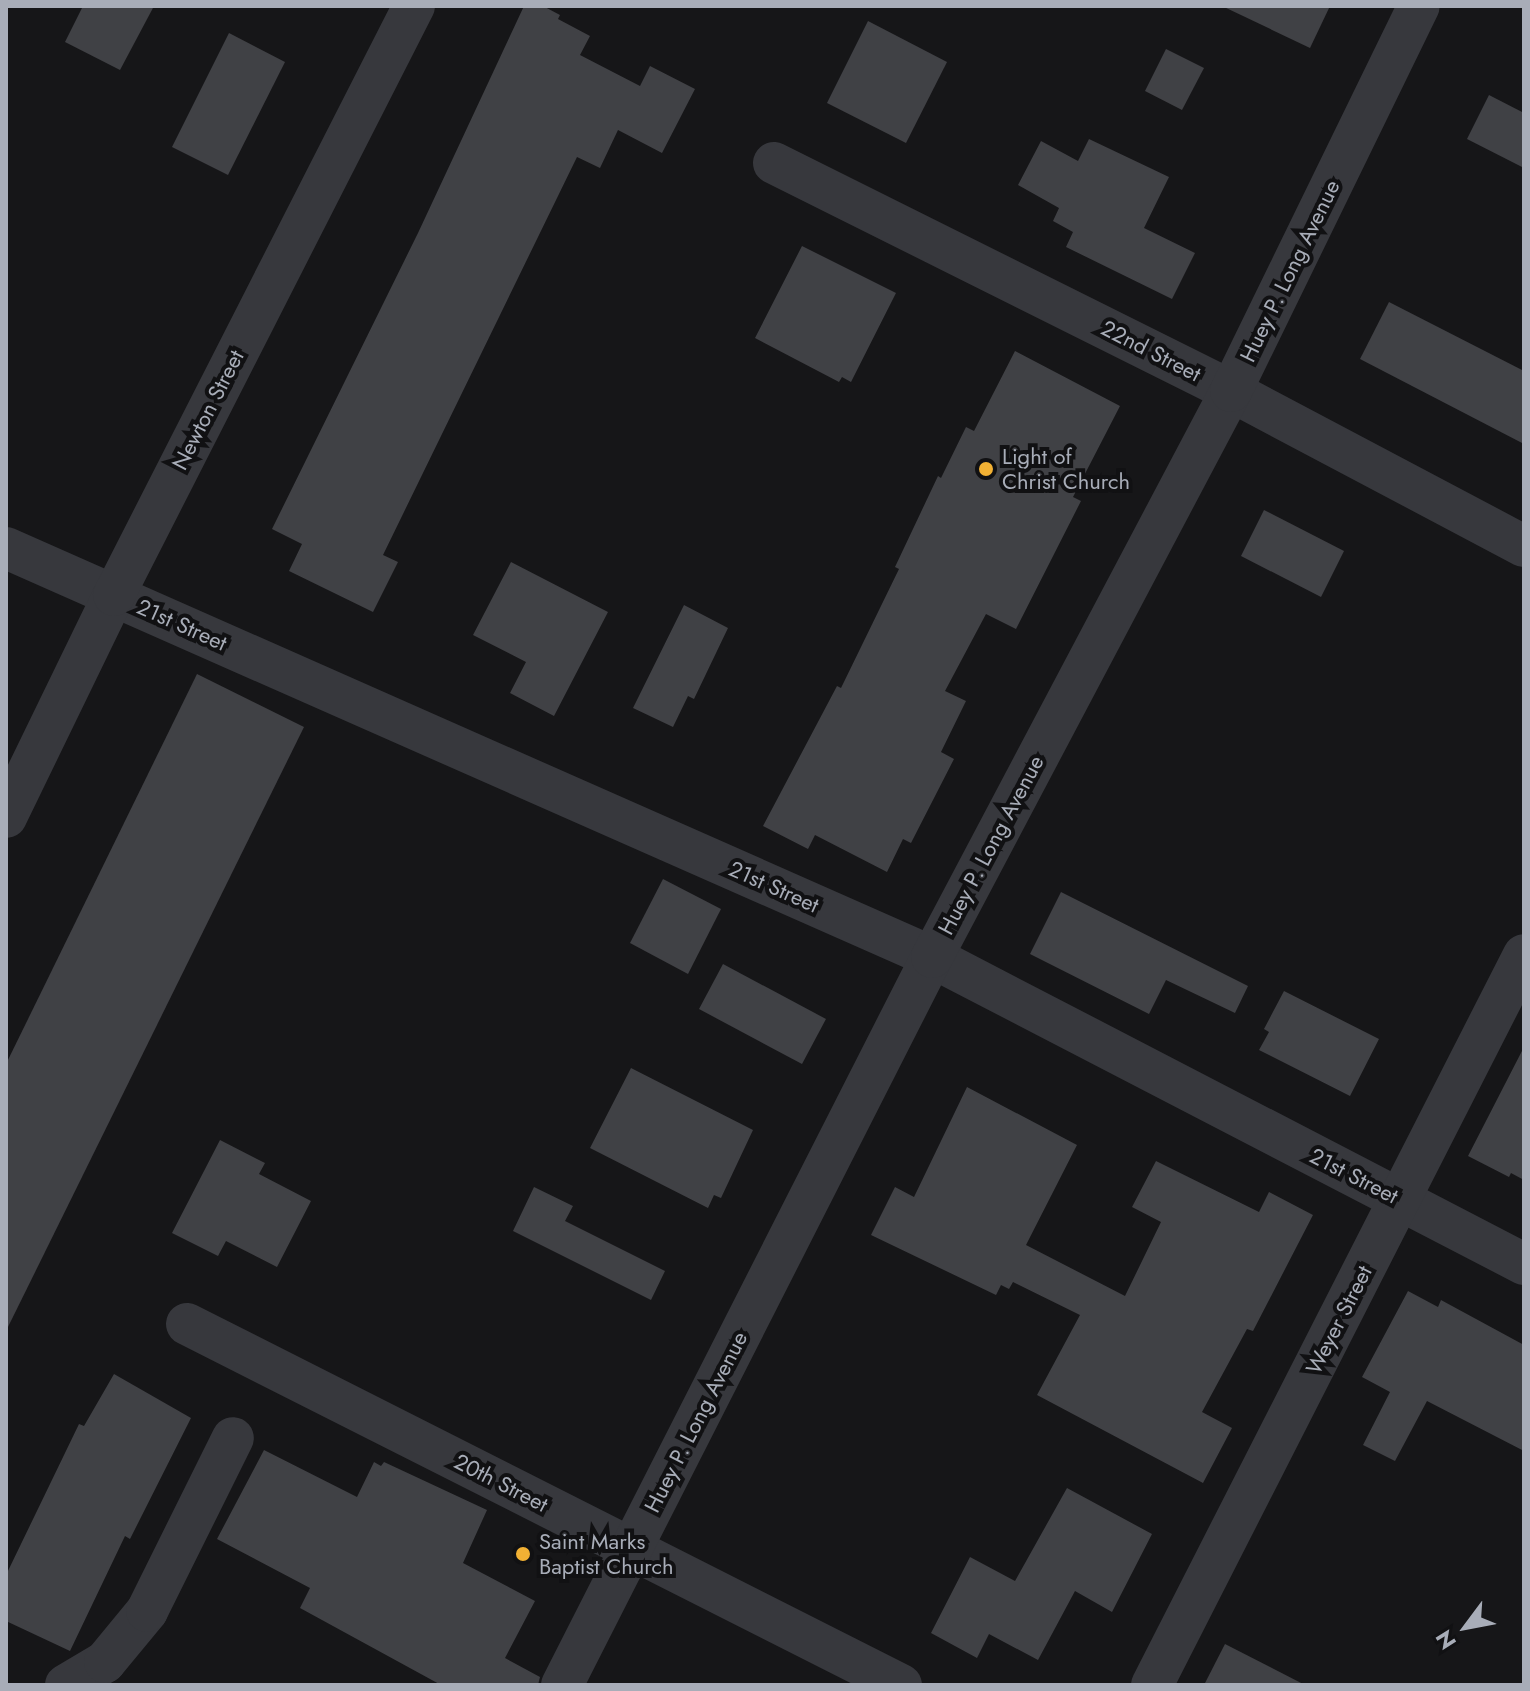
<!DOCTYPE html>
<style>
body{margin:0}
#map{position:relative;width:1530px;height:1691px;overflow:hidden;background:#161618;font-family:Jost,sans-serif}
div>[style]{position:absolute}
.building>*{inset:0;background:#404145}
.minor>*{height:42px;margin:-21px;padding:0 21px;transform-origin:21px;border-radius:21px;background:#37383d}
.dots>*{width:22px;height:22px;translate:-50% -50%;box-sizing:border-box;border:4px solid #111113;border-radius:50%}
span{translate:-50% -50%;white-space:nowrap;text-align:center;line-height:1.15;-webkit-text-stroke:8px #111113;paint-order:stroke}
.street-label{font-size:22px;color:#a8adb8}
.poi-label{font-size:22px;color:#a8adb8}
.left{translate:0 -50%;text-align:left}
.frame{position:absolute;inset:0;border:8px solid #a8adb8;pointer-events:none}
.north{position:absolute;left:1426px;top:1587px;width:80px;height:80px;-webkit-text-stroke:6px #111113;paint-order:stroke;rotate:238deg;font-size:22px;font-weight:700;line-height:32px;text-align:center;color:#a8adb8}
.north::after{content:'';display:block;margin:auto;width:28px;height:36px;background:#a8adb8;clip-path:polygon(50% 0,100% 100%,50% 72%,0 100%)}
</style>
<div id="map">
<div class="building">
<i style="clip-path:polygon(83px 6px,154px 6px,120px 70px,65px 42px)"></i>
<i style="clip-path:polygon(524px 6px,543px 6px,560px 15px,558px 19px,590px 36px,580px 55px,640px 86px,650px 66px,695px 89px,662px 153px,618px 130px,600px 168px,577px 157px,383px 555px,398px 562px,373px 612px,289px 571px,302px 544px,272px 529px,418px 233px)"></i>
<i style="clip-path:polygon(1222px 6px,1330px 6px,1310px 48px)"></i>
<i style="clip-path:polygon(868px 21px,947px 62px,906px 143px,827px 103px)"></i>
<i style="clip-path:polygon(229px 33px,285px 62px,228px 175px,172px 147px)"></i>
<i style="clip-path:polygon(1166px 49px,1204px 68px,1182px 110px,1145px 91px)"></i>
<i style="clip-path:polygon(1489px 95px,1524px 113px,1524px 168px,1467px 139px)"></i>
<i style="clip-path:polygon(1089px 139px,1169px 177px,1144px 228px,1195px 253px,1172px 299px,1066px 247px,1073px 232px,1053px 221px,1059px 208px,1018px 185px,1041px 141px,1078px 161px)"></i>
<i style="clip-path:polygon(802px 246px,896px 293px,851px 382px,842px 377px,839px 382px,755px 338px)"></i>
<i style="clip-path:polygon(1389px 302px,1524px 371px,1524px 444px,1360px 359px)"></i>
<i style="clip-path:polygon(1015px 351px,1120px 406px,1073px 497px,1081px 501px,1016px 629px,986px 614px,945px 691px,966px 701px,941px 752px,954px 759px,911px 843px,903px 839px,887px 872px,815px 835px,808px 849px,763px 826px,837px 686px,841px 688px,899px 569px,895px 567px,938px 476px,941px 478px,966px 427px,974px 431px)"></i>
<i style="clip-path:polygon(1264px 510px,1344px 551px,1321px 597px,1241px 556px)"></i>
<i style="clip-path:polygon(511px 562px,608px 612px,554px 716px,510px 693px,526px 662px,473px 635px)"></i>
<i style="clip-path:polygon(684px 605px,728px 628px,694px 699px,688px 696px,673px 727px,633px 708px)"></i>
<i style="clip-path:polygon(197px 674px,304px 727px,6px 1331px,6px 1064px)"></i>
<i style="clip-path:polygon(663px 879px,721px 909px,688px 974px,630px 943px)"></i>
<i style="clip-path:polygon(1061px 892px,1248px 986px,1235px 1013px,1166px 980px,1149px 1014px,1030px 954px)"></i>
<i style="clip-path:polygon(723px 964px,826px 1019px,802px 1064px,699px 1009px)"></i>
<i style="clip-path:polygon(1284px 991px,1379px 1039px,1350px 1096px,1259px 1050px,1269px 1032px,1264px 1029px)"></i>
<i style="clip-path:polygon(1524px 1047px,1524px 1180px,1511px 1173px,1509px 1177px,1468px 1156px)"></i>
<i style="clip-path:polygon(631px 1068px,753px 1130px,721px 1198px,714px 1195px,708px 1208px,590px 1148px)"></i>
<i style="clip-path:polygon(967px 1087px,1077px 1145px,1026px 1245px,1125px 1296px,1161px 1222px,1132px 1207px,1156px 1161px,1259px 1212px,1269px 1192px,1313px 1215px,1253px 1331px,1247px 1329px,1202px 1412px,1232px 1428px,1203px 1483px,1037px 1395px,1080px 1315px,1013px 1282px,1009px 1289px,1001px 1285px,996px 1295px,871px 1235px,895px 1187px,914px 1197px)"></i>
<i style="clip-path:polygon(220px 1140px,265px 1163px,259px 1174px,311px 1201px,277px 1267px,226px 1241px,218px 1256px,172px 1233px)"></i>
<i style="clip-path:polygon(534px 1187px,573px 1206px,565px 1221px,665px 1271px,651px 1300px,513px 1231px)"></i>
<i style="clip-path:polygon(1408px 1291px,1438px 1307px,1441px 1300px,1524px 1345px,1524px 1451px,1427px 1401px,1395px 1461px,1363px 1445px,1390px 1392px,1362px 1377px)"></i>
<i style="clip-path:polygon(114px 1374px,191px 1418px,130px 1539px,125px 1536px,70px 1651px,6px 1621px,6px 1575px,79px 1424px,84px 1426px)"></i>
<i style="clip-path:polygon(264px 1450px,357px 1497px,374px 1462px,381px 1466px,384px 1462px,487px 1510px,463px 1563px,535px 1601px,505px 1658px,540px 1677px,538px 1685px,441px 1685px,300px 1608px,310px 1588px,217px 1539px)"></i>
<i style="clip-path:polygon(1067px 1488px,1152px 1534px,1112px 1612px,1075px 1591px,1038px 1660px,989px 1634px,977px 1658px,931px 1633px,970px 1557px,1015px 1581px)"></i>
<i style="clip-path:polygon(1225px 1644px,1305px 1685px,1204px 1685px)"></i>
</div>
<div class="minor">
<i style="left:774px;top:163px;width:511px;rotate:26.51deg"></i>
<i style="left:1231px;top:391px;width:331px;rotate:27.9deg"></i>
<i style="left:6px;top:548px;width:1012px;rotate:23.83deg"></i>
<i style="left:932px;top:957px;width:667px;rotate:27.41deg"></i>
<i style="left:6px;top:817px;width:247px;rotate:-64.1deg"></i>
<i style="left:114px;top:595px;width:661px;rotate:-63.01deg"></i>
<i style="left:187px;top:1324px;width:800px;rotate:26.82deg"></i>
<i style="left:66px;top:1685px;width:45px;rotate:-30.5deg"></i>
<i style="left:105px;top:1662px;width:66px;rotate:-50.5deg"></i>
<i style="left:147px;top:1611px;width:193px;rotate:-63.6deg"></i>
<i style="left:562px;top:1685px;width:817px;rotate:-63.06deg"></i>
<i style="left:932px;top:957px;width:640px;rotate:-62.15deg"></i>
<i style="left:1231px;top:391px;width:428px;rotate:-64deg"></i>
<i style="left:1152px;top:1685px;width:819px;rotate:-63deg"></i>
</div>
<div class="dots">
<i style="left:986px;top:469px;background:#f2b134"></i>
<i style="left:523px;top:1554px;background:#f2b134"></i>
</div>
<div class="street-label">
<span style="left:1290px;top:271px;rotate:-64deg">Huey P. Long Avenue</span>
<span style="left:1151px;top:351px;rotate:27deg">22nd Street</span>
<span style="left:208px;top:410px;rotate:-63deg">Newton Street</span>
<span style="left:182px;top:625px;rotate:24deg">21st Street</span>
<span style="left:991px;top:845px;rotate:-62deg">Huey P. Long Avenue</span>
<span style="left:774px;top:887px;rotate:24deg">21st Street</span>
<span style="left:1354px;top:1176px;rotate:27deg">21st Street</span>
<span style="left:1339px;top:1320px;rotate:-63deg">Weyer Street</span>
<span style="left:696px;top:1422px;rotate:-63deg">Huey P. Long Avenue</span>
<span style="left:501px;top:1483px;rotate:27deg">20th Street</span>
</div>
<div class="poi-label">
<span class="left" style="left:1002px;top:469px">Light of<br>Christ Church</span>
<span class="left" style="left:539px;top:1554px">Saint Marks<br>Baptist Church</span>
</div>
<div class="frame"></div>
<div class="north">N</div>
</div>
